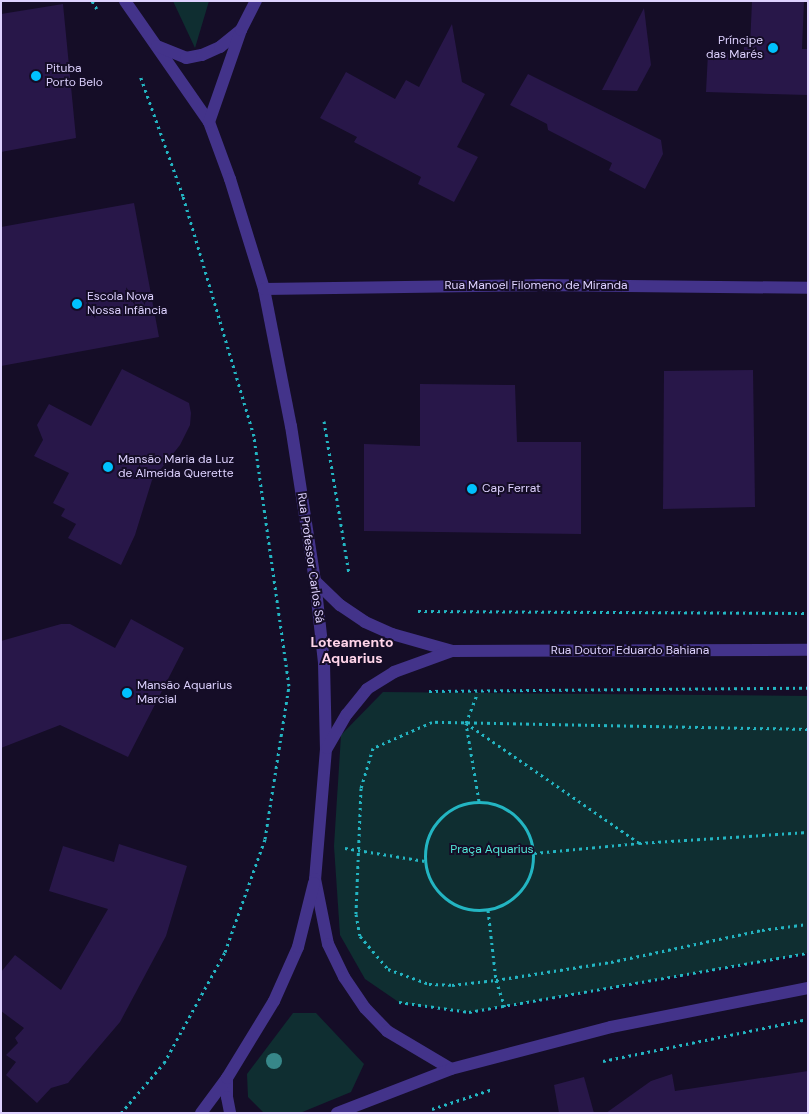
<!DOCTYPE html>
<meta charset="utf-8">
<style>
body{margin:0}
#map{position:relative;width:809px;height:1114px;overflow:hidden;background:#150d27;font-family:"DM Sans",sans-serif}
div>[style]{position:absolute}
.green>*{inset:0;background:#0f2e31}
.building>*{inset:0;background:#281749}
.path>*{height:3px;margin-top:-1.5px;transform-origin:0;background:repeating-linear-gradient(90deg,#23b5c2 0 2.5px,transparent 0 6.5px)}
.path>.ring{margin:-1.5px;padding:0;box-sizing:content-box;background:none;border:3px solid #23b5c2;border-radius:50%}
.minor>*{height:12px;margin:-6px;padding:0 6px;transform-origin:6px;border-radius:6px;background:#43338a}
.trees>*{width:16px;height:16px;margin:-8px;border-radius:50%;background:#378789}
.dots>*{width:14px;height:14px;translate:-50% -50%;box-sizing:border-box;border:2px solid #150d27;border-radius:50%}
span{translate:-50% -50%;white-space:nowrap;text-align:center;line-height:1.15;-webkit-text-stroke:4px #150d27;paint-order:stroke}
.poi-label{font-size:12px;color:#ded2ff}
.right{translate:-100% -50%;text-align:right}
.left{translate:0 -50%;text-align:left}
.street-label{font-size:12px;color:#ded2ff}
.park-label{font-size:12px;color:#53eada}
.neighbourhood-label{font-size:14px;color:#ffd4e9;font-weight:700}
.frame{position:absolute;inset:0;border:2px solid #ded2ff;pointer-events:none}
</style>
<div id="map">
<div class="green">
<i style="clip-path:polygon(173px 1px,209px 1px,195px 48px)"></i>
<i style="clip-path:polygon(383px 692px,808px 696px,808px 953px,469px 1012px,400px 1003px,365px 979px,340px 935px,334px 846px,341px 735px)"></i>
<i style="clip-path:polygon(293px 1013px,316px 1013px,364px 1064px,351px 1092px,300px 1113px,264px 1113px,248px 1097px,247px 1074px)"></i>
</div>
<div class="building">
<i style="clip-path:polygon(752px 1px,804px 1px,802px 49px,808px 49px,808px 95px,706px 92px,708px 53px,744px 54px,744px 47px,750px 47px)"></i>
<i style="clip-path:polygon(63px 4px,76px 138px,1px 152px,1px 14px)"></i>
<i style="clip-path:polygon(644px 8px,651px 65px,637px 91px,602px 90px)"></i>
<i style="clip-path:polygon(452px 24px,462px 82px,485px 94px,457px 147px,478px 157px,454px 202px,418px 184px,421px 177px,354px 142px,357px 137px,320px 118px,346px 72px,395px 99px,406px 80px,419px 87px)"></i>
<i style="clip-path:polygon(528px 74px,661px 140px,663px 154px,645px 189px,609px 170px,612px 163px,548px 130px,547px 124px,510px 105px)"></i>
<i style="clip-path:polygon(134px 203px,159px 337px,1px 366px,1px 227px)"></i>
<i style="clip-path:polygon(122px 369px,189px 403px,191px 413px,190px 425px,180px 445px,152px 480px,135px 535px,121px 565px,68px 538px,76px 524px,61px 516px,65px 509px,53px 503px,69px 473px,34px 456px,43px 440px,37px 425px,49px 404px,91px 426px)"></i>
<i style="clip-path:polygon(753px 370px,755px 507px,663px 509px,664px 371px)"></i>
<i style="clip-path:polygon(420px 384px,515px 385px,517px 442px,581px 442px,581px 534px,364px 531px,364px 444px,420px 446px)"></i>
<i style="clip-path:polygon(131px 619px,184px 648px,128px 757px,60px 725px,1px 748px,1px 641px,61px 624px,70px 624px,115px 648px)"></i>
<i style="clip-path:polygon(119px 844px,187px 866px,166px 936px,120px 1022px,68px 1083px,51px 1088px,37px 1103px,6px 1075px,16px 1062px,6px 1055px,18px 1043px,15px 1038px,24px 1028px,1px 1011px,1px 972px,15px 955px,61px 990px,108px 909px,49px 891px,63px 846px,114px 862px)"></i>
<i style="clip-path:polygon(808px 1071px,808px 1113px,606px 1113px,651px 1081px,672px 1074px,675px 1091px)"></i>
<i style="clip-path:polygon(584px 1077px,594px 1113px,559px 1113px,554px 1085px)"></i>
</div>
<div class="path">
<i style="left:92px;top:1px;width:9px;rotate:58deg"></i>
<i style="left:324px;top:421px;width:154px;rotate:80.7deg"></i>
<i style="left:418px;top:611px;width:390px;rotate:0.3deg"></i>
<i style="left:429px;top:691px;width:379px;rotate:-0.5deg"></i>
<i style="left:466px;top:723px;width:33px;rotate:-69deg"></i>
<i style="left:808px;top:729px;width:376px;rotate:-178.9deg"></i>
<i style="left:432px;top:722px;width:64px;rotate:156.2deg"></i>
<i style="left:373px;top:748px;width:42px;rotate:106.7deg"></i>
<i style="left:361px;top:788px;width:126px;rotate:92.3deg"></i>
<i style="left:356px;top:914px;width:22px;rotate:80deg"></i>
<i style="left:360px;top:936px;width:43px;rotate:49.7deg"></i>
<i style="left:388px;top:969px;width:44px;rotate:20.1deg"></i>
<i style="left:429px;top:984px;width:23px;rotate:2deg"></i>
<i style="left:452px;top:985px;width:44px;rotate:-6.5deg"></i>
<i style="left:496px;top:980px;width:116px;rotate:-8.9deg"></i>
<i style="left:611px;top:962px;width:154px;rotate:-12deg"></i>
<i style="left:762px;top:930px;width:46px;rotate:-7.4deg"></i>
<i style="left:479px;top:801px;width:79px;rotate:-99.5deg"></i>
<i style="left:466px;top:723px;width:211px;rotate:34.7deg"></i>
<i style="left:639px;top:843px;width:169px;rotate:-3.7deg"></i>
<i class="ring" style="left:425px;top:802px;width:105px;height:105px"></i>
<i style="left:345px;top:848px;width:81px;rotate:9.2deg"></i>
<i style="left:534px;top:853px;width:105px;rotate:-5.4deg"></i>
<i style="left:488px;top:910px;width:70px;rotate:83.5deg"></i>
<i style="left:496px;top:980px;width:28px;rotate:72deg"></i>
<i style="left:399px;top:1002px;width:71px;rotate:8.1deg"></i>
<i style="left:469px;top:1012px;width:344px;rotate:-9.9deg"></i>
<i style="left:603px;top:1061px;width:209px;rotate:-11.6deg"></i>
<i style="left:432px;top:1109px;width:64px;rotate:-18.2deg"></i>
<i style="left:121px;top:1113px;width:66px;rotate:-49.3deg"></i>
<i style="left:164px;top:1063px;width:127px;rotate:-61.2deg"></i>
<i style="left:225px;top:952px;width:120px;rotate:-70.5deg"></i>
<i style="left:265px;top:839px;width:155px;rotate:-81.1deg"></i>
<i style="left:289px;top:686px;width:252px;rotate:-98deg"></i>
<i style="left:254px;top:436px;width:250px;rotate:-106.5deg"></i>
<i style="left:183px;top:196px;width:128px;rotate:-109.6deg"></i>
</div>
<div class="minor">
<i style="left:125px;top:1px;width:147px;rotate:55.2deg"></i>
<i style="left:209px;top:122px;width:61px;rotate:69.8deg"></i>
<i style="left:230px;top:179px;width:115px;rotate:72.8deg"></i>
<i style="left:264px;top:289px;width:140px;rotate:78.9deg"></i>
<i style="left:291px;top:426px;width:157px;rotate:81.2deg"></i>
<i style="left:315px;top:581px;width:82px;rotate:83.7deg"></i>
<i style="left:324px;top:663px;width:86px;rotate:88.7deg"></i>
<i style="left:326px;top:749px;width:130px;rotate:94.8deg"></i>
<i style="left:315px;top:879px;width:66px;rotate:78.7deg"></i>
<i style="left:328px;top:944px;width:37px;rotate:64deg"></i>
<i style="left:344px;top:977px;width:37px;rotate:56deg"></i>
<i style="left:365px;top:1008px;width:32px;rotate:46deg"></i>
<i style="left:387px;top:1031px;width:74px;rotate:30.7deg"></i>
<i style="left:157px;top:46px;width:31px;rotate:22deg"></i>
<i style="left:186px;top:58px;width:16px;rotate:-11deg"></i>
<i style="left:202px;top:55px;width:20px;rotate:-24deg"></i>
<i style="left:220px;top:47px;width:27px;rotate:-39deg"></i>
<i style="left:209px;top:122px;width:97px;rotate:-70.8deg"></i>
<i style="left:241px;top:30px;width:33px;rotate:-63deg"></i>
<i style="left:264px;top:289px;width:273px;rotate:-0.8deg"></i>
<i style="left:537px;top:285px;width:271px;rotate:0.6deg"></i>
<i style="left:315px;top:581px;width:35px;rotate:44deg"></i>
<i style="left:340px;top:605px;width:30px;rotate:34deg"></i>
<i style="left:365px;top:622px;width:30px;rotate:24deg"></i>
<i style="left:392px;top:634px;width:62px;rotate:15.8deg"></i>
<i style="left:452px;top:651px;width:356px;rotate:-0.2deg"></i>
<i style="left:327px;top:748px;width:39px;rotate:-60deg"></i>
<i style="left:347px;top:714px;width:32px;rotate:-51deg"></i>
<i style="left:367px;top:689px;width:32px;rotate:-32deg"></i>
<i style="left:394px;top:672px;width:62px;rotate:-19.9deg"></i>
<i style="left:227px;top:1078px;width:19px;rotate:90deg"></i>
<i style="left:227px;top:1097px;width:16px;rotate:79deg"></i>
<i style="left:201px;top:1113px;width:44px;rotate:-53.4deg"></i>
<i style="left:227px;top:1078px;width:90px;rotate:-58.6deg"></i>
<i style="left:274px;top:1001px;width:59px;rotate:-66deg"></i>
<i style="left:298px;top:947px;width:66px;rotate:-76deg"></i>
<i style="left:337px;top:1113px;width:122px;rotate:-21.1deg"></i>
<i style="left:451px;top:1069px;width:165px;rotate:-14.7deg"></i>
<i style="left:611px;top:1027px;width:201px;rotate:-11.2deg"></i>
</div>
<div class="trees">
<i style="left:274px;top:1061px"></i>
</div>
<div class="dots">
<i style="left:773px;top:48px;background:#00c1fd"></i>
<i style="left:36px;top:76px;background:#00c1fd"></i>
<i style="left:77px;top:304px;background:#00c1fd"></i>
<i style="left:108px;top:467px;background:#00c1fd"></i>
<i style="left:472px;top:489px;background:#00c1fd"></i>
<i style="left:127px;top:693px;background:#00c1fd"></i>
</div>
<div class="poi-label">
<span class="right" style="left:763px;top:48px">Príncipe<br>das Marés</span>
<span class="left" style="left:46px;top:76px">Pituba<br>Porto Belo</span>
<span class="left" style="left:87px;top:304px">Escola Nova<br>Nossa Infância</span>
<span class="left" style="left:118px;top:467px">Mansão Maria da Luz<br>de Almeida Querette</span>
<span class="left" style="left:482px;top:489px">Cap Ferrat</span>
<span class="left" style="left:137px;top:693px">Mansão Aquarius<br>Marcial</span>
</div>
<div class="street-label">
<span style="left:536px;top:286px">Rua Manoel Filomeno de Miranda</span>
<span style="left:310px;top:558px;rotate:82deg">Rua Professor Carlos Sá</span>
<span style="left:630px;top:651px">Rua Doutor Eduardo Bahiana</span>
</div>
<div class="park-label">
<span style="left:492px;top:850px">Praça Aquarius</span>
</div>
<div class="neighbourhood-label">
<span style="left:352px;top:650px">Loteamento<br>Aquarius</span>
</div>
<div class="frame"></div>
</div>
